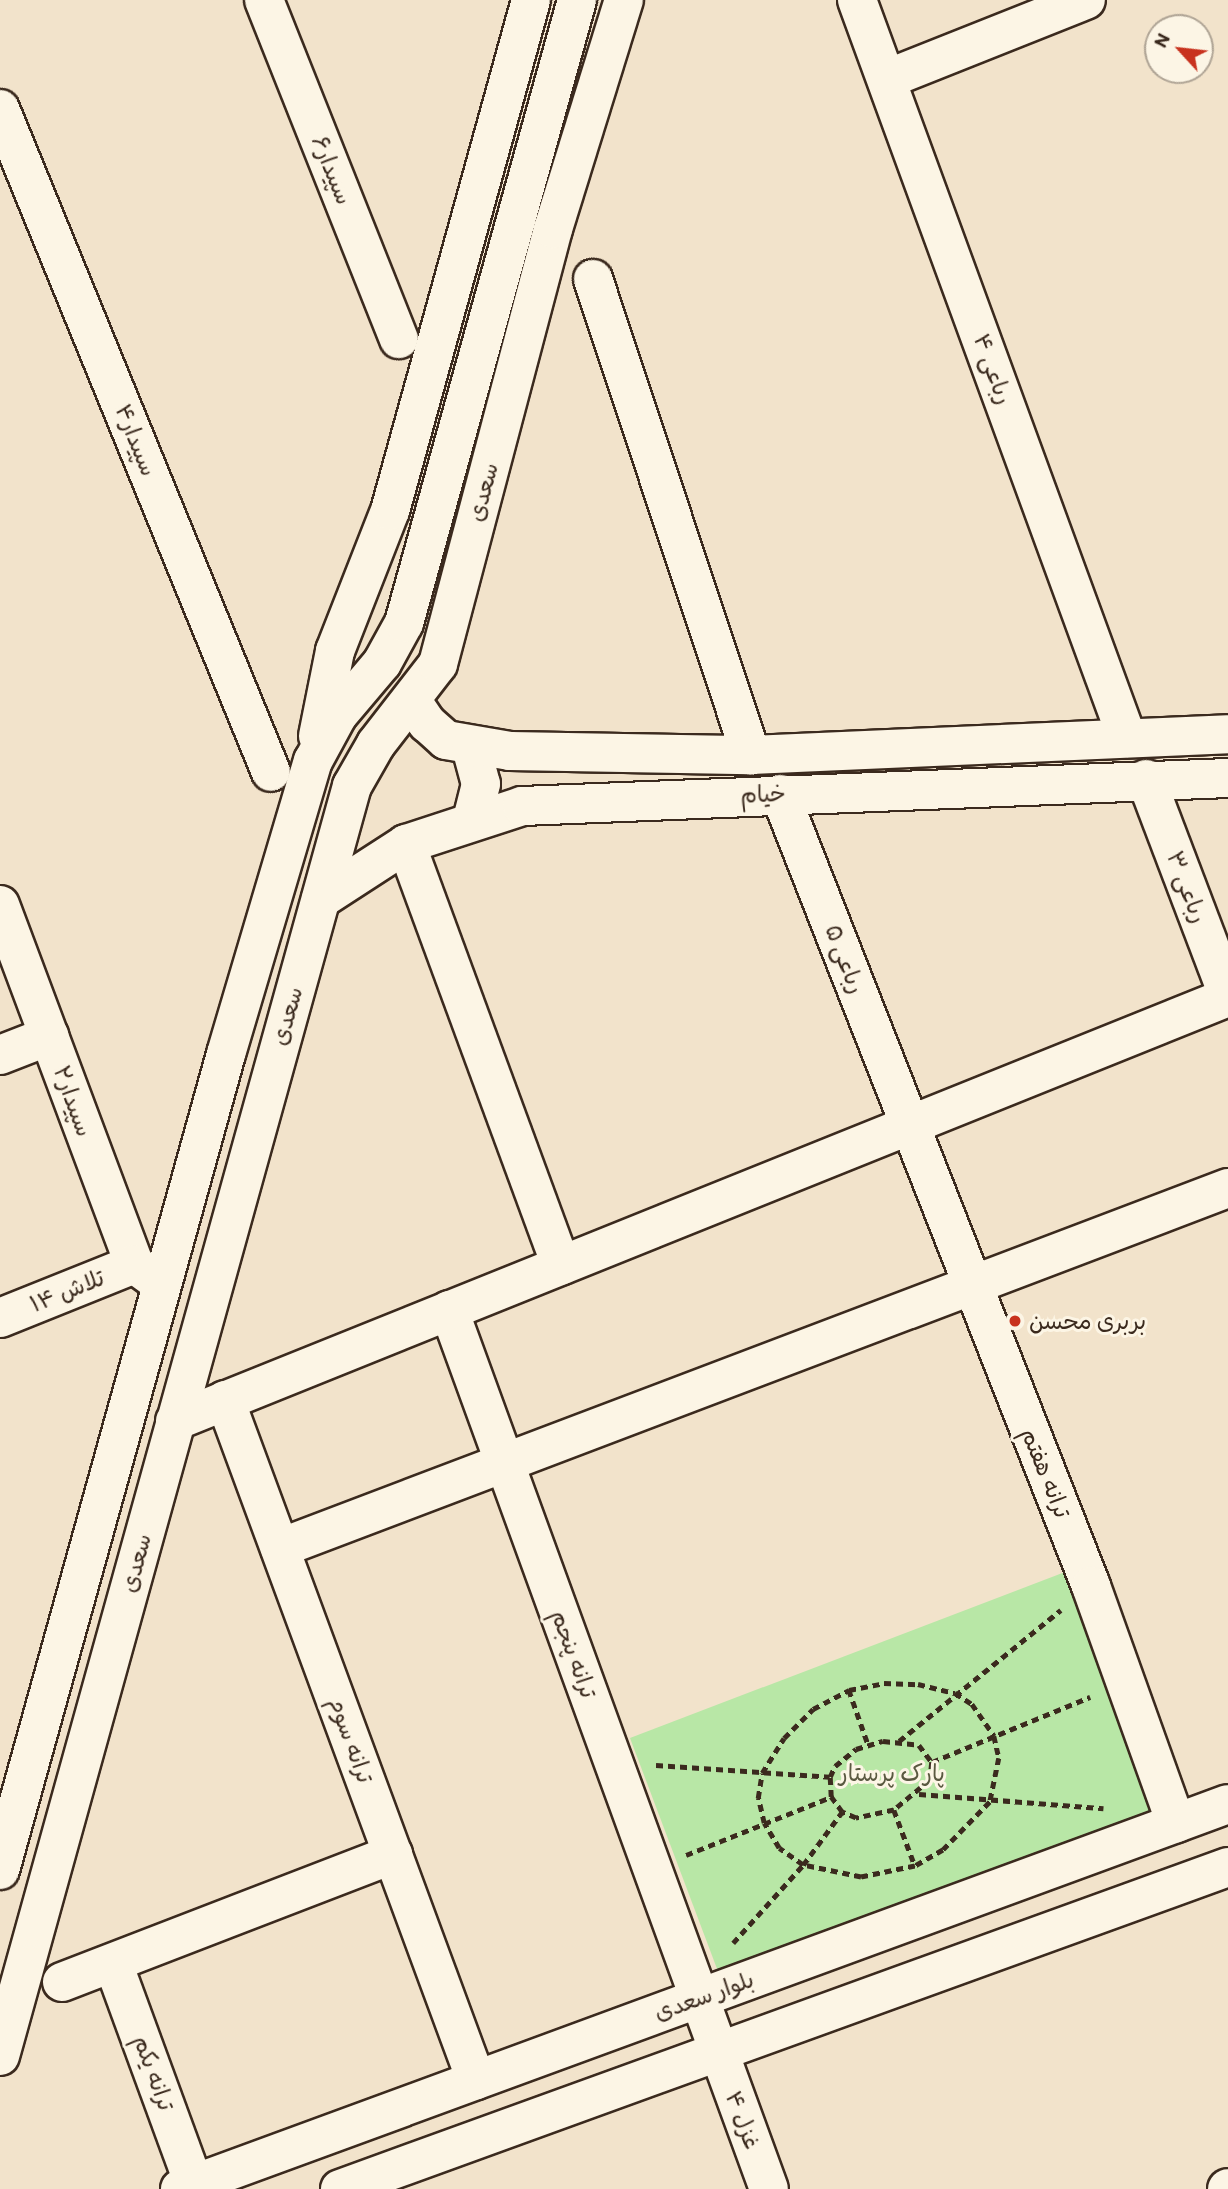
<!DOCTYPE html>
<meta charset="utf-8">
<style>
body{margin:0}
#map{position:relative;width:1228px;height:2189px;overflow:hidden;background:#f2e3cb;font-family:Itim,"Playpen Sans Arabic",sans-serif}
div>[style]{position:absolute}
.green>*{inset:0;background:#b8e7a6}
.path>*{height:4.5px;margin-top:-2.25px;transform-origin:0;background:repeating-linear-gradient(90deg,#3b2a1e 0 7px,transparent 0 12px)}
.roads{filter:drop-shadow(2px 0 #3b2a1e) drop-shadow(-2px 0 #3b2a1e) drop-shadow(0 2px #3b2a1e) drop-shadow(0 -2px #3b2a1e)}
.minor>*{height:38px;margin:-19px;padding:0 19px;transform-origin:19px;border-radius:19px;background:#fcf5e5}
.dots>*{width:19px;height:19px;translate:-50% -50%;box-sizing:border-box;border:4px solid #fcf5e5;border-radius:50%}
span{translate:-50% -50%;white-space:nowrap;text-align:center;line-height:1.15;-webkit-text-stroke:6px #fcf5e5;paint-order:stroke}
.street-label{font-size:23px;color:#3b2a1e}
.poi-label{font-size:23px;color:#3b2a1e}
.left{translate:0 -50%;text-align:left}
.park-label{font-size:23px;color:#5a5940}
.north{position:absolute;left:1144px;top:14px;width:70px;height:70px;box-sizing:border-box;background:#fcf5e5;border:2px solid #afa495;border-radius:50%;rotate:297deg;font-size:19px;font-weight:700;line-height:28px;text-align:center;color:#3b2a1e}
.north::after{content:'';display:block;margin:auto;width:24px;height:32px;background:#c8321e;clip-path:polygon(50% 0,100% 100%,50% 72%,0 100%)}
</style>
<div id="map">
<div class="green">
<i style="clip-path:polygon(1065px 1572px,1154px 1809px,719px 1974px,630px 1738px)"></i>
</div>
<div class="path">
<i style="left:884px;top:1683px;width:34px;rotate:2deg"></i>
<i style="left:918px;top:1684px;width:38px;rotate:14deg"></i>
<i style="left:955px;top:1693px;width:20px;rotate:33deg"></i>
<i style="left:972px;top:1704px;width:39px;rotate:55deg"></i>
<i style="left:994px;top:1736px;width:23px;rotate:77deg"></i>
<i style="left:999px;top:1758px;width:45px;rotate:101.6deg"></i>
<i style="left:990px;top:1802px;width:67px;rotate:134.4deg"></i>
<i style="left:943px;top:1850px;width:32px;rotate:150deg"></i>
<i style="left:915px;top:1866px;width:55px;rotate:168.5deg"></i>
<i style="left:861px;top:1877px;width:59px;rotate:-168.3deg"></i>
<i style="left:803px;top:1865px;width:29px;rotate:-145deg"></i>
<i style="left:779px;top:1848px;width:29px;rotate:-121deg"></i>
<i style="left:764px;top:1823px;width:26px;rotate:-103deg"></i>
<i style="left:758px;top:1798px;width:25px;rotate:-81deg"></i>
<i style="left:762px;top:1773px;width:41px;rotate:-57.8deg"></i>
<i style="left:784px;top:1738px;width:41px;rotate:-45deg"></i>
<i style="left:813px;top:1709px;width:41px;rotate:-27.8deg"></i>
<i style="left:849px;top:1690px;width:36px;rotate:-11deg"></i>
<i style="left:849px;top:1690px;width:57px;rotate:70.6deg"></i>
<i style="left:883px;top:1741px;width:36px;rotate:6deg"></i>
<i style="left:919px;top:1745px;width:21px;rotate:53deg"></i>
<i style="left:932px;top:1762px;width:18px;rotate:96deg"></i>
<i style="left:930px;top:1780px;width:47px;rotate:140.2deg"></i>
<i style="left:894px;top:1810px;width:39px;rotate:168deg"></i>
<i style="left:856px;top:1818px;width:15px;rotate:-157deg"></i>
<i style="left:842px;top:1812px;width:19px;rotate:-126deg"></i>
<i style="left:831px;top:1797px;width:20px;rotate:-93deg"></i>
<i style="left:830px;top:1777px;width:12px;rotate:-66deg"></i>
<i style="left:835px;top:1766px;width:27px;rotate:-39deg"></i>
<i style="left:856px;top:1749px;width:28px;rotate:-17deg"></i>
<i style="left:899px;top:1741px;width:208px;rotate:-39deg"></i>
<i style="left:932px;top:1762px;width:171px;rotate:-22.4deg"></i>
<i style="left:656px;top:1765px;width:174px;rotate:3.9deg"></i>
<i style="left:919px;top:1794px;width:185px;rotate:4.4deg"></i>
<i style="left:894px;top:1810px;width:60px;rotate:69.4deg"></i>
<i style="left:686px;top:1855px;width:156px;rotate:-21.8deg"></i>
<i style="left:733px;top:1943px;width:105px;rotate:-48.1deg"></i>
<i style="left:803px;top:1865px;width:66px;rotate:-53.7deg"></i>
</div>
<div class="roads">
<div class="minor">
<i style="left:264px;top:0;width:365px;rotate:68.3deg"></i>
<i style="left:857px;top:0;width:786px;rotate:69.9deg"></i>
<i style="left:887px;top:79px;width:214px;rotate:-21.7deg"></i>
<i style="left:0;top:109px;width:716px;rotate:67.77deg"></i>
<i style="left:593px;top:279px;width:502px;rotate:71.64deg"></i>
<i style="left:412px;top:701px;width:27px;rotate:56deg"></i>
<i style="left:427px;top:723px;width:25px;rotate:42deg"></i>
<i style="left:446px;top:740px;width:65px;rotate:9.8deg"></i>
<i style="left:510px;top:751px;width:241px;rotate:1deg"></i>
<i style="left:751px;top:755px;width:477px;rotate:-2.5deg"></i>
<i style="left:318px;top:736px;width:87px;rotate:-78.7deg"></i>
<i style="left:335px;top:651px;width:150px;rotate:-68.6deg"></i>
<i style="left:390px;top:511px;width:530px;rotate:-74.57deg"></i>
<i style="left:471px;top:747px;width:38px;rotate:75deg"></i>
<i style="left:481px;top:784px;width:36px;rotate:104deg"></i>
<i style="left:1146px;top:779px;width:231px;rotate:69.2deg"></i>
<i style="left:780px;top:794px;width:851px;rotate:68.56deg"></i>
<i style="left:1091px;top:1586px;width:252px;rotate:70.3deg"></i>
<i style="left:406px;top:844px;width:449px;rotate:69.8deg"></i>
<i style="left:321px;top:899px;width:101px;rotate:-32.9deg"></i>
<i style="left:406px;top:844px;width:122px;rotate:-18.1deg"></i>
<i style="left:522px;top:806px;width:707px;rotate:-2.27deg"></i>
<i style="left:0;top:905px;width:383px;rotate:69.5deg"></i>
<i style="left:134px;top:1264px;width:34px;rotate:36deg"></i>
<i style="left:0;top:1055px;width:53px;rotate:-21.2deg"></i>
<i style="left:449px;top:1310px;width:935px;rotate:70deg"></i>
<i style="left:0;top:1318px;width:144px;rotate:-21.9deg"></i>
<i style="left:225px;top:1400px;width:725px;rotate:69.74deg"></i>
<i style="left:175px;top:1421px;width:1135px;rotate:-21.93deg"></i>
<i style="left:280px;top:1548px;width:1014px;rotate:-20.79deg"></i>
<i style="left:0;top:1870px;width:847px;rotate:-74.52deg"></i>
<i style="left:226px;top:1054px;width:306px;rotate:-73.5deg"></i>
<i style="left:313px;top:761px;width:52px;rotate:-61.5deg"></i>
<i style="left:338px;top:715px;width:68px;rotate:-49.8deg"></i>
<i style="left:382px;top:663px;width:46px;rotate:-61.2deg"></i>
<i style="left:404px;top:623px;width:647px;rotate:-74.48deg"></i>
<i style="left:113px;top:1963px;width:235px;rotate:69.9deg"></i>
<i style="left:62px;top:1982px;width:355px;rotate:-21.1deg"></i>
<i style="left:0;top:2056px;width:1318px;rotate:-74.51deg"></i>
<i style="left:352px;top:786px;width:48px;rotate:-60.3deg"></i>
<i style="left:376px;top:744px;width:101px;rotate:-52.2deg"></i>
<i style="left:438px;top:664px;width:450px;rotate:-75.2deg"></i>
<i style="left:553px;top:229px;width:240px;rotate:-72.8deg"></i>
<i style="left:180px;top:2189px;width:1116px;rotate:-20.17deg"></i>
<i style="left:340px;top:2189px;width:945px;rotate:-19.93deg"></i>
<i style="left:1227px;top:2189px;width:1px;rotate:-45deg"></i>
</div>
</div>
<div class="dots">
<i style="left:1015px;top:1321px;background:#c8321e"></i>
</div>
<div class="street-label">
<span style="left:332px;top:170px;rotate:68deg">سپیدار۶</span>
<span style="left:993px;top:369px;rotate:70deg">رباعی ۴</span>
<span style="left:136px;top:440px;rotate:68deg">سپیدار۴</span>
<span style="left:483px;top:492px;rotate:-75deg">سعدی</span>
<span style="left:763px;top:794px;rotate:-3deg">خیام</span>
<span style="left:1187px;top:887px;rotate:69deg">رباعی ۳</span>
<span style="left:845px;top:959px;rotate:69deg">رباعی ۵</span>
<span style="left:287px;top:1016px;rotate:-74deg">سعدی</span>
<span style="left:73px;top:1101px;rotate:70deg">سپیدار۲</span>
<span style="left:67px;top:1291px;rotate:-22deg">تلاش ۱۴</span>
<span style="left:1046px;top:1473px;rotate:68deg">ترانه هفتم</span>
<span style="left:136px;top:1563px;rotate:-75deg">سعدی</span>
<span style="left:574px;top:1654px;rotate:70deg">ترانه پنجم</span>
<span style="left:351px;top:1740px;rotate:70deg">ترانه سوم</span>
<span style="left:704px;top:1996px;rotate:-20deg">بلوار سعدی</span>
<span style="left:154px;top:2073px;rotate:70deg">ترانه یکم</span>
<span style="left:743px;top:2120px;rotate:69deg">غزل ۴</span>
</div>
<div class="poi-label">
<span class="left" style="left:1029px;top:1321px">بربری محسن</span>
</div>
<div class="park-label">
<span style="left:892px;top:1773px">پارک پرستار</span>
</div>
<div class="north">N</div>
</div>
